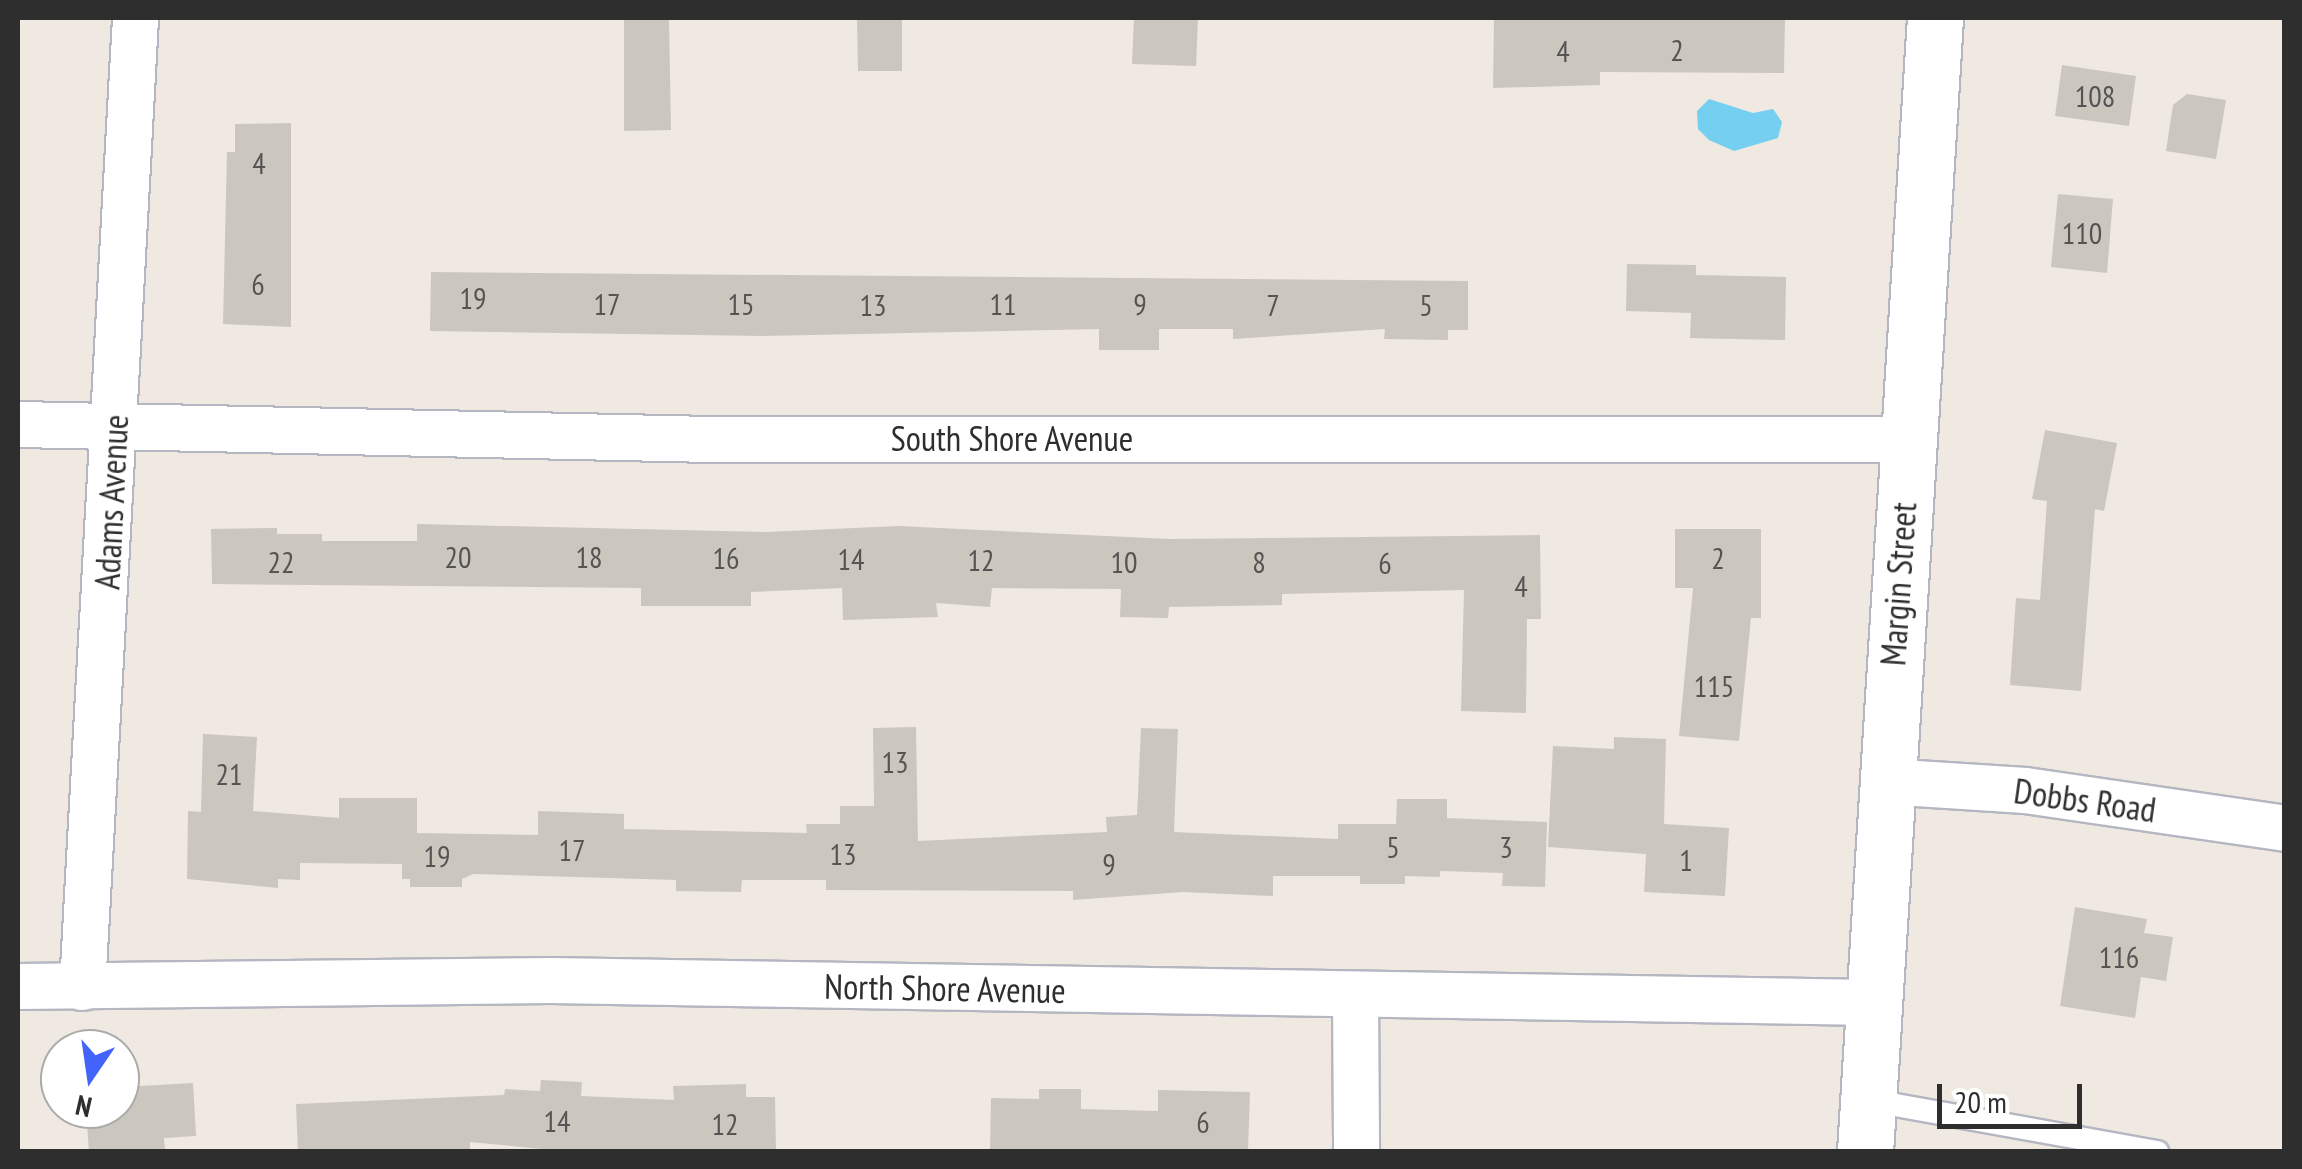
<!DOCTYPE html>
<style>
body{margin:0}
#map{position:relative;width:2302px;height:1169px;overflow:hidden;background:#efe9e1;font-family:"PT Sans Narrow",sans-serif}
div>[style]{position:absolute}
.water>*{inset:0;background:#75cff0}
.building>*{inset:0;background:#cbc7bf}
.roads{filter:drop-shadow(2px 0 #b4b7c1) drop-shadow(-2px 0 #b4b7c1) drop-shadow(0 2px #b4b7c1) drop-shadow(0 -2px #b4b7c1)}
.service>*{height:22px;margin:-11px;padding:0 11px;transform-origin:11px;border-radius:11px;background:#fff}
.minor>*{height:45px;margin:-22.5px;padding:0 22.5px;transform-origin:22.5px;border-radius:22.5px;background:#fff}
.secondary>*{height:55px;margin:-27.5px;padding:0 27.5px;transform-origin:27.5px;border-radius:27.5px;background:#fff}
span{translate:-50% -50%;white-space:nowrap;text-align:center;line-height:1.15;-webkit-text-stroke:10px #fff;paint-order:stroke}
.number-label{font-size:30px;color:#555452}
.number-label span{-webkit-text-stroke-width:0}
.street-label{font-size:35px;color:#2e2e2e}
.frame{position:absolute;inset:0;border:20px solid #2e2e2e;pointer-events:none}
.north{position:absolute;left:40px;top:1029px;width:100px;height:100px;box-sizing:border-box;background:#fff;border:2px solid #ababab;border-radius:50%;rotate:193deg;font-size:28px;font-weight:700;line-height:40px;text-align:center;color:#2e2e2e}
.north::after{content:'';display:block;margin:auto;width:35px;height:45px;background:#4264fb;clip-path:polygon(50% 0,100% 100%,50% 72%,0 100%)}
.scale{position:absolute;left:1937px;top:1084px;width:145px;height:45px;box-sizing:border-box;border:5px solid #2e2e2e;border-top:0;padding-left:12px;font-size:30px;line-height:35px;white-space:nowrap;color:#2e2e2e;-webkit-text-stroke:8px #fff;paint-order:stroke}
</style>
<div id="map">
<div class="water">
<i style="clip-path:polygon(1709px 99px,1753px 113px,1773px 109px,1782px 122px,1778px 138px,1734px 151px,1709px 140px,1698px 129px,1697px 111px)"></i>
</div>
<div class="building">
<i style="clip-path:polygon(624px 18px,669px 18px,671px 130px,624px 131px)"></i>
<i style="clip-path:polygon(857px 18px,902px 18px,902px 71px,858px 71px)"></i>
<i style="clip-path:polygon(1134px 18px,1198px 18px,1196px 66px,1132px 64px)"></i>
<i style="clip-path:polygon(1494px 18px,1785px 18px,1784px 73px,1600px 72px,1600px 85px,1493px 88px)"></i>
<i style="clip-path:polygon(2062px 65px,2136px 76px,2129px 126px,2055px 116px)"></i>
<i style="clip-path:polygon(2187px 94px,2226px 100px,2216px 159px,2166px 151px,2173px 105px)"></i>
<i style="clip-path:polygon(291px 123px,291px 327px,223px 324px,227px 152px,235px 152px,235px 124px)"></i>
<i style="clip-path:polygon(2058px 194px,2113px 199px,2107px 273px,2051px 267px)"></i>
<i style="clip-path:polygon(1627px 264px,1696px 265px,1696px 275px,1786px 277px,1785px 340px,1690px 338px,1691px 313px,1626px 311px)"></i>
<i style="clip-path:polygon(431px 272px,1468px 281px,1468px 330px,1448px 330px,1448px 340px,1384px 339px,1385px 329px,1233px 339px,1233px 329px,1159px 329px,1159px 350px,1099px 350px,1099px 329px,763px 336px,430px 331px)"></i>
<i style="clip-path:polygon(2045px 430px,2117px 443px,2104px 511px,2095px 509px,2081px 691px,2010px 685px,2016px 598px,2040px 600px,2047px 501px,2032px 499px)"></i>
<i style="clip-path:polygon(417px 524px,767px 532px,898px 526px,1170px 539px,1540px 535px,1541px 619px,1527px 619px,1526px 713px,1461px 711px,1464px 590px,1282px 594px,1282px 605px,1169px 607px,1168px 618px,1120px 617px,1121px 589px,992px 588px,990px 607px,936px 603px,938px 617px,843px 620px,842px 588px,751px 592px,751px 606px,641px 606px,641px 588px,212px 584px,211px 529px,277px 528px,277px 534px,322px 534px,322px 541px,417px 541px)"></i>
<i style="clip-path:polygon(1675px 529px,1761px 529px,1761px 618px,1751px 618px,1739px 741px,1679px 736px,1693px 588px,1675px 588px)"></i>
<i style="clip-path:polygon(916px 727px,918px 841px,1107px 832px,1106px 817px,1137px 815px,1141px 728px,1178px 729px,1174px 832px,1338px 839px,1338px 824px,1396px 824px,1397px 799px,1447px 799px,1447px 818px,1547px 822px,1545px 887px,1502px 886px,1503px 873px,1440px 871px,1440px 877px,1405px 876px,1405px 884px,1360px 884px,1360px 876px,1273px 876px,1273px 896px,1183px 892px,1073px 900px,1073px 891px,826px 890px,826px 880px,742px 880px,741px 892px,676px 891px,676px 880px,473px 874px,462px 879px,462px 887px,410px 887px,410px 879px,402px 879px,402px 864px,300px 863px,300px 880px,278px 879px,278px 888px,187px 879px,188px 811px,201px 812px,203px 734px,257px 737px,253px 811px,339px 818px,339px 798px,417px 798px,417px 833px,538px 835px,538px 811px,624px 814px,624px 829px,807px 833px,806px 824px,840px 824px,840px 806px,874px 806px,873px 728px)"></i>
<i style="clip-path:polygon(1614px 737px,1666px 739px,1664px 824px,1729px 828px,1725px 896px,1644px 892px,1646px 854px,1548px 847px,1553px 746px,1614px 749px)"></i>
<i style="clip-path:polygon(2075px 907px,2147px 919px,2144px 933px,2173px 937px,2166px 981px,2141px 977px,2135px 1018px,2060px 1006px)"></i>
<i style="clip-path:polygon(541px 1080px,582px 1082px,581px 1096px,674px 1100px,673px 1086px,746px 1084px,746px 1097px,775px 1097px,776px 1152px,574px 1152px,470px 1142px,470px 1152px,298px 1152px,296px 1104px,504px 1095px,505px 1089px,540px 1091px)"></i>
<i style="clip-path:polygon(193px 1083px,196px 1136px,164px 1138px,165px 1150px,89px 1152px,86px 1109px,120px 1109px,120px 1087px)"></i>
<i style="clip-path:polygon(1039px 1089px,1081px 1089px,1081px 1109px,1158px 1111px,1158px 1090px,1250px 1092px,1248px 1152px,990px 1152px,991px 1098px,1039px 1099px)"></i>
</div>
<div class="roads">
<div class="service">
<i style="left:1868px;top:1100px;width:294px;rotate:10.2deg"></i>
</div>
<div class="minor">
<i style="left:18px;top:424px;width:693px;rotate:1.24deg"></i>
<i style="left:711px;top:439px;width:1197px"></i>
<i style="left:1885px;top:781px;width:140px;rotate:3.7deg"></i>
<i style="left:2025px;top:790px;width:262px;rotate:8.3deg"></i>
<i style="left:18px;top:986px;width:532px;rotate:-0.65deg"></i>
<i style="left:550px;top:980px;width:1322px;rotate:0.95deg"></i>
<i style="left:82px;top:987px;width:970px;rotate:-86.87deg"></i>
<i style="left:1355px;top:996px;width:156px;rotate:89.6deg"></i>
</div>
<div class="secondary">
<i style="left:1865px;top:1152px;width:1136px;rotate:-86.47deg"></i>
</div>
</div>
<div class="number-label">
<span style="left:1677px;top:50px">2</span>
<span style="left:1563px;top:51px">4</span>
<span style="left:2095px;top:96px">108</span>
<span style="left:259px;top:163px">4</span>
<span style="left:2082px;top:233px">110</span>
<span style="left:258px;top:284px">6</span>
<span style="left:473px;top:298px">19</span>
<span style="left:607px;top:304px">17</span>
<span style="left:741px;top:304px">15</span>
<span style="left:1003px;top:304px">11</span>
<span style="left:1140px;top:304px">9</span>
<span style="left:873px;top:305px">13</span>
<span style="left:1273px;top:305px">7</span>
<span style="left:1426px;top:305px">5</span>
<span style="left:458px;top:557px">20</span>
<span style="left:589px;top:557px">18</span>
<span style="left:726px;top:558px">16</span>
<span style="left:1718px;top:558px">2</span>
<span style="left:851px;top:559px">14</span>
<span style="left:981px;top:560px">12</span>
<span style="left:281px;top:562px">22</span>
<span style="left:1124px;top:562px">10</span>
<span style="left:1259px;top:562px">8</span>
<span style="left:1385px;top:563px">6</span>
<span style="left:1521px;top:586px">4</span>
<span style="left:1714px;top:686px">115</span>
<span style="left:895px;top:762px">13</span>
<span style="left:229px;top:774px">21</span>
<span style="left:1393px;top:847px">5</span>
<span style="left:1506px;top:847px">3</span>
<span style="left:572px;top:850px">17</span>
<span style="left:843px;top:854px">13</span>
<span style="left:437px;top:856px">19</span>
<span style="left:1686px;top:860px">1</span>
<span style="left:1109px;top:864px">9</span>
<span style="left:2119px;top:957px">116</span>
<span style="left:557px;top:1121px">14</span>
<span style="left:1203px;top:1122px">6</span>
<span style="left:725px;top:1124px">12</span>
</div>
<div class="street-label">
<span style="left:1012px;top:438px">South Shore Avenue</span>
<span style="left:111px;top:502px;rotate:-87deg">Adams Avenue</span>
<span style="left:1898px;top:584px;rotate:-86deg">Margin Street</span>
<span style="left:2085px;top:800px;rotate:8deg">Dobbs Road</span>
<span style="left:945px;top:988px;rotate:1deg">North Shore Avenue</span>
</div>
<div class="frame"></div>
<div class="north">N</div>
<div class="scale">20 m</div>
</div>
